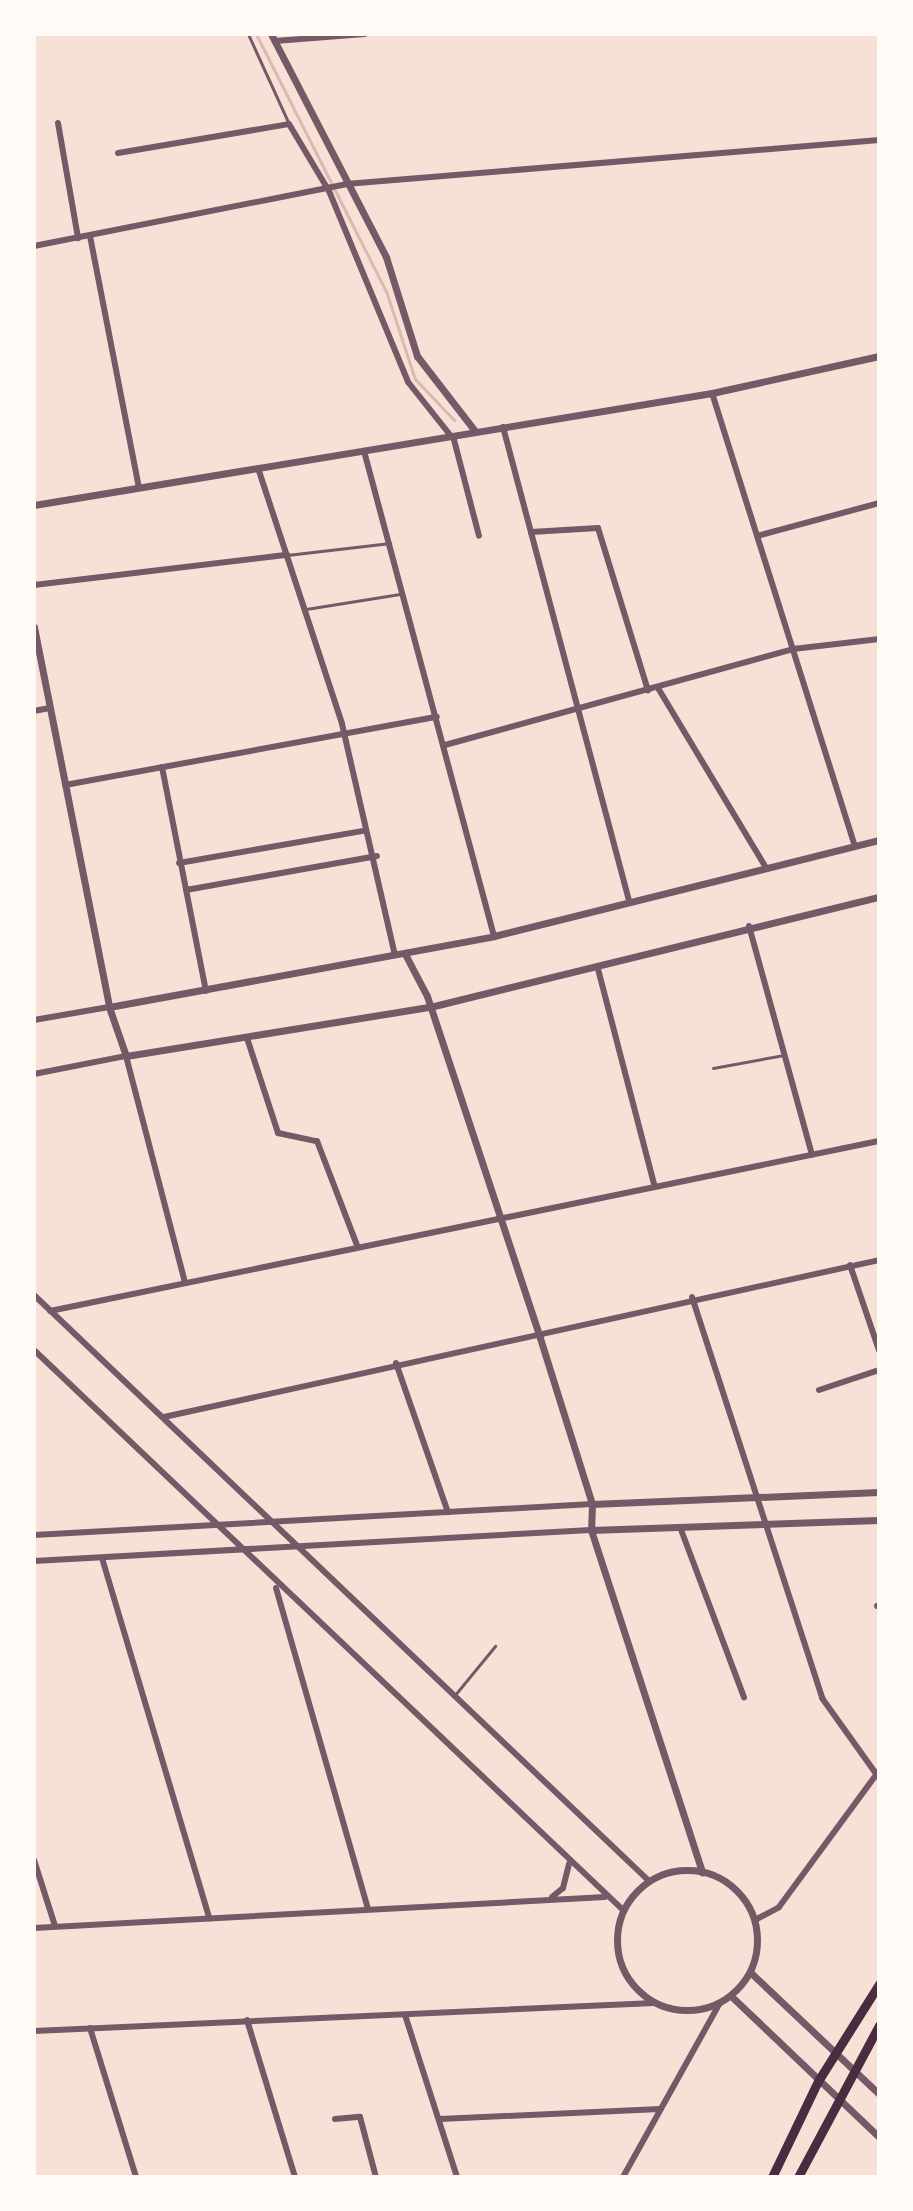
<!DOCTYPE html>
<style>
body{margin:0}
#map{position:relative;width:913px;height:2211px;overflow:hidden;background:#f7e1d7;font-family:"Nunito Sans",sans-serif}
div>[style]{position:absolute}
.stream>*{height:3px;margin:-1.5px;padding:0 1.5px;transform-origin:1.5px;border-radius:1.5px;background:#dcb8b0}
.service>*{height:3px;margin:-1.5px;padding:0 1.5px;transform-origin:1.5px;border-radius:1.5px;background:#755966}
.minor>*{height:6px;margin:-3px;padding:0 3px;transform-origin:3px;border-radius:3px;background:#755966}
.tertiary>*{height:7px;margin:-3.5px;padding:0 3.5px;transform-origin:3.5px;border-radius:3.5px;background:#755966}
.tertiary>.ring{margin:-3.5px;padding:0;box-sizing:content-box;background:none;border:7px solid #755966;border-radius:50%}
.trunk>*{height:9px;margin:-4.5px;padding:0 4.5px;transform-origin:4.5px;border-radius:4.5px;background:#4a2c40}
span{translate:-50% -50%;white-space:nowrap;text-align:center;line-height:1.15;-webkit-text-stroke:7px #fffaf5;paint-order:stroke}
.frame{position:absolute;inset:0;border:36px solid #fffaf5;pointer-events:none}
</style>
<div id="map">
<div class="stream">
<i style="left:256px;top:34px;width:288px;rotate:63.2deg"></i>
<i style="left:386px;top:291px;width:93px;rotate:71.8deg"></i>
<i style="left:415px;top:379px;width:57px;rotate:46.4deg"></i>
</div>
<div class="service">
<i style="left:248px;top:34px;width:99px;rotate:65.5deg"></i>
<i style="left:287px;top:555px;width:104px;rotate:-6.6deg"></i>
<i style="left:306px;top:609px;width:95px;rotate:-9.1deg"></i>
<i style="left:713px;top:1068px;width:72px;rotate:-10.4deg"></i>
<i style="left:454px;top:1696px;width:65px;rotate:-50.6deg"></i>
</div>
<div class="minor">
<i style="left:275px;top:41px;width:90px;rotate:-4.4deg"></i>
<i style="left:58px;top:123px;width:117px;rotate:80.1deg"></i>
<i style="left:118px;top:153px;width:173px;rotate:-9.6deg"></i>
<i style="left:289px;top:124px;width:78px;rotate:59.2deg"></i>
<i style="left:329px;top:191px;width:207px;rotate:67.5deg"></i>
<i style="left:408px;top:382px;width:69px;rotate:51.5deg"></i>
<i style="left:90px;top:236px;width:256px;rotate:79deg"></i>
<i style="left:34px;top:246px;width:318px;rotate:-11.2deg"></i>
<i style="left:346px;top:184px;width:535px;rotate:-4.72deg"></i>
<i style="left:712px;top:393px;width:473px;rotate:72.5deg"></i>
<i style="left:503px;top:427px;width:490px;rotate:75.1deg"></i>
<i style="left:453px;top:436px;width:103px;rotate:75.4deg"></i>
<i style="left:364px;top:451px;width:502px;rotate:75deg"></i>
<i style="left:258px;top:468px;width:269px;rotate:71.8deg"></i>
<i style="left:342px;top:724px;width:237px;rotate:77.1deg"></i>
<i style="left:531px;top:532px;width:67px;rotate:-3.4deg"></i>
<i style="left:598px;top:528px;width:170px;rotate:72.9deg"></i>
<i style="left:757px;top:536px;width:126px;rotate:-15.1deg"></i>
<i style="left:34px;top:585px;width:255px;rotate:-6.8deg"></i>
<i style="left:658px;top:688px;width:208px;rotate:59deg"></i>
<i style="left:34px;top:711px;width:16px;rotate:-11deg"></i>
<i style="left:445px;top:745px;width:361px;rotate:-15.4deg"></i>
<i style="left:793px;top:649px;width:87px;rotate:-6.6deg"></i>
<i style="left:162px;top:767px;width:228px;rotate:78.9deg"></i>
<i style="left:65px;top:785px;width:378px;rotate:-10.4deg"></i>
<i style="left:179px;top:863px;width:187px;rotate:-9.9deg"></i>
<i style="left:186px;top:890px;width:194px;rotate:-10.1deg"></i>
<i style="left:749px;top:926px;width:237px;rotate:74.6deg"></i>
<i style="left:598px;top:969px;width:222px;rotate:75.4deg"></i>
<i style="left:34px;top:1020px;width:76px;rotate:-9.8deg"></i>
<i style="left:247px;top:1038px;width:100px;rotate:71.9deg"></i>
<i style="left:278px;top:1133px;width:40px;rotate:12deg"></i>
<i style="left:317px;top:1141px;width:111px;rotate:69deg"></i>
<i style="left:34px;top:1074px;width:94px;rotate:-11.1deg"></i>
<i style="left:126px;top:1056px;width:234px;rotate:75.4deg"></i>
<i style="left:850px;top:1265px;width:90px;rotate:71.2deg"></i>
<i style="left:34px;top:1295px;width:849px;rotate:43.62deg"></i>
<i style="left:692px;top:1297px;width:422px;rotate:72deg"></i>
<i style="left:822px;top:1698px;width:98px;rotate:54.5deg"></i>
<i style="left:50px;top:1311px;width:846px;rotate:-11.59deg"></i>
<i style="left:34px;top:1350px;width:813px;rotate:43.55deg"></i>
<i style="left:396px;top:1363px;width:158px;rotate:70.8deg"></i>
<i style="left:819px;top:1390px;width:63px;rotate:-18.4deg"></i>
<i style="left:164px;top:1417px;width:732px;rotate:-12.38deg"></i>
<i style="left:680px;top:1527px;width:182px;rotate:69.4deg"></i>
<i style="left:34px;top:1535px;width:559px;rotate:-3.18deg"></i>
<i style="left:102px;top:1558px;width:376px;rotate:73.4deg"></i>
<i style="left:34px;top:1561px;width:558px;rotate:-3.19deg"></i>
<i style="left:276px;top:1588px;width:333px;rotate:74deg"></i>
<i style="left:877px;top:1606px;width:2px;rotate:-27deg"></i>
<i style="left:34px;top:1860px;width:69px;rotate:72.3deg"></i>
<i style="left:552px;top:1897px;width:14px;rotate:-39deg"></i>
<i style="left:563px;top:1888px;width:25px;rotate:-76deg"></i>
<i style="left:755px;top:1920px;width:27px;rotate:-28deg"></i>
<i style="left:779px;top:1907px;width:169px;rotate:-53.7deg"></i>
<i style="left:34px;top:1928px;width:572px;rotate:-3.11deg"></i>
<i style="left:405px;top:2015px;width:170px;rotate:72.2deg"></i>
<i style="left:247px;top:2020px;width:164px;rotate:73deg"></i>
<i style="left:90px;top:2028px;width:156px;rotate:72.8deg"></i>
<i style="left:34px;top:2031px;width:621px;rotate:-2.59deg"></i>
<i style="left:335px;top:2119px;width:25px;rotate:-5deg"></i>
<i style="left:360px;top:2117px;width:62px;rotate:75.1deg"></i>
<i style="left:440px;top:2119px;width:220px;rotate:-2.6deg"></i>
<i style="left:623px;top:2177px;width:199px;rotate:-60.9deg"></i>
</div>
<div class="tertiary">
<i style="left:271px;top:34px;width:251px;rotate:62.7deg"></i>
<i style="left:386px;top:257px;width:104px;rotate:72.6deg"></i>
<i style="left:417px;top:356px;width:95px;rotate:52.3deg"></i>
<i style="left:34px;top:505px;width:687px;rotate:-9.38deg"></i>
<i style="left:712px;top:393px;width:171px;rotate:-12.5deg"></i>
<i style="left:34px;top:627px;width:387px;rotate:78.8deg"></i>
<i style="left:109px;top:1007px;width:52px;rotate:70.9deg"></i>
<i style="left:126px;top:1056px;width:308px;rotate:-9.2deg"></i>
<i style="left:430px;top:1007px;width:462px;rotate:-13.8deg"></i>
<i style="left:405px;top:954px;width:47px;rotate:62.4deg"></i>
<i style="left:427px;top:996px;width:360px;rotate:71.7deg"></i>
<i style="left:540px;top:1338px;width:174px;rotate:72.6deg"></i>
<i style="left:592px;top:1504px;width:26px;rotate:92deg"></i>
<i style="left:591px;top:1530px;width:360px;rotate:72deg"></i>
<i style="left:109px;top:1007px;width:391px;rotate:-10.4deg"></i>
<i style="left:494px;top:936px;width:397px;rotate:-14deg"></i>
<i style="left:592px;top:1504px;width:287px;rotate:-2.4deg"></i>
<i style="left:591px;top:1530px;width:288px;rotate:-2deg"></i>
<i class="ring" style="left:617px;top:1870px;width:133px;height:133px"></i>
<i style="left:750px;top:1972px;width:178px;rotate:43.4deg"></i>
<i style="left:731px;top:1996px;width:204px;rotate:43.6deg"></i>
</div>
<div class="trunk">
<i style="left:772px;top:2177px;width:106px;rotate:-64.4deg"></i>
<i style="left:818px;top:2081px;width:115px;rotate:-57.8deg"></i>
<i style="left:798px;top:2177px;width:172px;rotate:-61.9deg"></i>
</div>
<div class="frame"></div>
</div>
